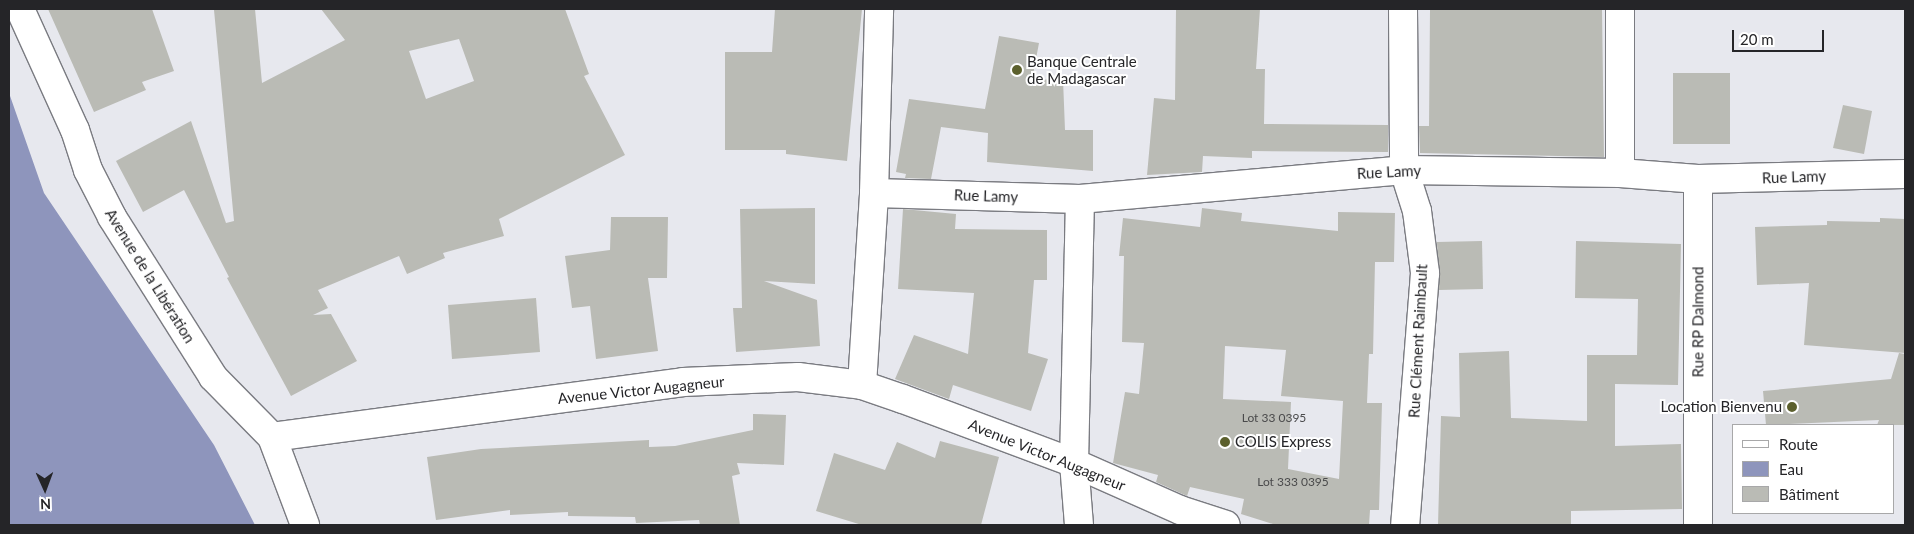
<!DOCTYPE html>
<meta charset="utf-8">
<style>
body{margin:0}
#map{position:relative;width:1914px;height:534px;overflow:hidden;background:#e7e8ee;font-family:Lato,sans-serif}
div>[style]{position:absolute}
.water>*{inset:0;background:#8e95bc}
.building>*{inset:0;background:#babbb5}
.roads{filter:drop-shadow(1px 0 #7a7b81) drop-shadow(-1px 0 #7a7b81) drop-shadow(0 1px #7a7b81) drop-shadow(0 -1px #7a7b81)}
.minor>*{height:28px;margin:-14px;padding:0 14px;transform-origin:14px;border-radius:14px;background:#fff}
.dots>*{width:14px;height:14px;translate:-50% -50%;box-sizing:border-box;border:2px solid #fff;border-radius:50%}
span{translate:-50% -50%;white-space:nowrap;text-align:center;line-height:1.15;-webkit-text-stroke:4px #fff;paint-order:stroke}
.number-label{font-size:12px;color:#4a4a4b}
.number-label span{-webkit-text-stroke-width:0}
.poi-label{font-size:15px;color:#252528}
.left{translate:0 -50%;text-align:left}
.right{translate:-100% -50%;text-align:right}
.street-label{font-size:15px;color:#252528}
.frame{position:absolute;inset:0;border:10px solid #252528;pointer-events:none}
.legend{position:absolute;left:1732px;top:424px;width:162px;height:90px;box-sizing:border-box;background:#fff;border:1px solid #a8a8a9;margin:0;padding:6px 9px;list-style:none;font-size:15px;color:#252528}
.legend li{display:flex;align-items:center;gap:10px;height:25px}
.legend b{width:25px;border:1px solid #a8a8a9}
.north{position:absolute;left:20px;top:464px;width:50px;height:50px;-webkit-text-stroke:4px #fff;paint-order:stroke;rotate:178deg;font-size:14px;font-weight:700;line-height:20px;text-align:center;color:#252528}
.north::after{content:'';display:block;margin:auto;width:18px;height:22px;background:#252528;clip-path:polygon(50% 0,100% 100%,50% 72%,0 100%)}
.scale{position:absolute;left:1732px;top:30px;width:92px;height:22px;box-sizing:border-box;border:2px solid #252528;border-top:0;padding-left:6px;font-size:15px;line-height:18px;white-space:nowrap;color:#252528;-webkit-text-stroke:4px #fff;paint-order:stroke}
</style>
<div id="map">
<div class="water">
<i style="clip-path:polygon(9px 93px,44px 193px,214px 445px,255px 525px,9px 525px)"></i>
</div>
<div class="building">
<i style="clip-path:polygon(48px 9px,152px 9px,174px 71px,142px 82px,146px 90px,94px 112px)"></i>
<i style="clip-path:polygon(evenodd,255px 9px,262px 83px,345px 40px,321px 9px,565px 9px,589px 74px,584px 76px,625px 155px,499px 219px,504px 236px,443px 253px,445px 258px,407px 274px,399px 256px,318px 290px,328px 308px,313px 315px,331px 314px,357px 361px,291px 396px,227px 278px,229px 277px,184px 190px,143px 212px,116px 161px,191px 121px,226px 223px,234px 221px,214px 10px,255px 9px,459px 39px,474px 81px,426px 99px,409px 51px,459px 39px)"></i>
<i style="clip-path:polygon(775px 9px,862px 9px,847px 161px,786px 154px,786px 150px,725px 150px,725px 52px,772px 52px)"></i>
<i style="clip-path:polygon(1176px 9px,1260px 9px,1256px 69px,1265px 69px,1264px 124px,1388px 125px,1388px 152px,1252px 151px,1252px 158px,1203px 156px,1202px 172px,1147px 175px,1154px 98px,1175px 100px)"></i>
<i style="clip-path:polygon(1430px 9px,1602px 9px,1604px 157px,1420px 153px,1419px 126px,1429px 126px)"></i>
<i style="clip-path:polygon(999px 36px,1039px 43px,1032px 80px,1063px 79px,1065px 130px,1093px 130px,1093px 171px,987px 162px,988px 133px,941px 127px,931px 179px,905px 178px,906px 174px,896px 172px,909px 99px,985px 109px)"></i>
<i style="clip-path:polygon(1673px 73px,1730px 73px,1730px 144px,1673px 144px)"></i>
<i style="clip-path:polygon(1843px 105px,1872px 111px,1864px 154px,1833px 148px)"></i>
<i style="clip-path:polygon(815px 208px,815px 284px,764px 281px,817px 300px,820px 346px,736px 352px,733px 308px,742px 308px,740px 209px)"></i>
<i style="clip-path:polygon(evenodd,1202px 208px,1242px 213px,1241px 221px,1338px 231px,1338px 212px,1395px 213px,1394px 262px,1375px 262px,1373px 354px,1369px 354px,1367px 403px,1382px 403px,1379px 510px,1370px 510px,1369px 525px,1276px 525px,1241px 514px,1244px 499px,1190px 487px,1187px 496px,1156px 482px,1158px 475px,1113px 463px,1125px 392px,1139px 394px,1144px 343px,1122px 342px,1124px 256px,1119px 256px,1123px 218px,1200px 227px,1202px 208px,1225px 346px,1286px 350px,1281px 396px,1343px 401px,1339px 479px,1288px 469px,1291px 402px,1223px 399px,1225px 346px)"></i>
<i style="clip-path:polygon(903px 209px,956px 214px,955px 229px,1047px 230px,1047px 280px,1034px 280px,1028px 353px,1048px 359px,1031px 411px,953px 385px,949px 399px,895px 379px,914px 335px,968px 354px,974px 293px,898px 289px)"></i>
<i style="clip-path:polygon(611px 217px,668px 217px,667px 278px,648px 278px,658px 351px,596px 359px,590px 306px,572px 308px,565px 256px,610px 250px)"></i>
<i style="clip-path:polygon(1880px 218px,1905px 219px,1905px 353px,1804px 345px,1809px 283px,1757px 285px,1755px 227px,1827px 225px,1827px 221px,1880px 222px)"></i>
<i style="clip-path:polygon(1482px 241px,1483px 289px,1439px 290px,1437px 242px)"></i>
<i style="clip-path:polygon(1576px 241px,1681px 244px,1678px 385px,1615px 384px,1615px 446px,1681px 444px,1682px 509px,1571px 511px,1571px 525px,1438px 525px,1441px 416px,1460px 417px,1459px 353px,1509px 351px,1511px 418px,1587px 421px,1587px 355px,1637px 355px,1638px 299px,1575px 298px)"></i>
<i style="clip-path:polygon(536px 298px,540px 352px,452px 359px,448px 305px)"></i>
<i style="clip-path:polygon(1899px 353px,1905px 354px,1905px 425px,1877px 425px,1879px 420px,1766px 425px,1763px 391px,1891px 379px)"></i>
<i style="clip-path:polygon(753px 414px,786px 415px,784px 465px,737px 463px,740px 474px,732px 476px,740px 525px,700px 525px,699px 520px,636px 523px,635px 517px,568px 516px,568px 512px,510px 515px,510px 510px,436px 520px,427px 457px,481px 449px,649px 440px,649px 447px,675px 446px,753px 430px)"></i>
<i style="clip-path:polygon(940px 441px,999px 457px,981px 525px,862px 525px,816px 511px,834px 453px,885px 470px,897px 442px,935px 458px)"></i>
</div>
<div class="roads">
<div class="minor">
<i style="left:20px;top:9px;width:133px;rotate:65.6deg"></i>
<i style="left:75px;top:130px;width:42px;rotate:72deg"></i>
<i style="left:88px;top:170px;width:53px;rotate:62.9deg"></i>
<i style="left:112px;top:217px;width:189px;rotate:57.7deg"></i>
<i style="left:213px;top:377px;width:84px;rotate:45.5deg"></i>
<i style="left:272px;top:437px;width:94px;rotate:69.4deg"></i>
<i style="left:1403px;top:9px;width:161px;rotate:89.6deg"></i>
<i style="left:1404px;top:170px;width:43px;rotate:72.4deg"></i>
<i style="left:1417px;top:211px;width:63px;rotate:82.6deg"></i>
<i style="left:1425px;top:273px;width:253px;rotate:94.5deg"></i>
<i style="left:1620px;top:173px;width:164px;rotate:-90deg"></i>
<i style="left:1698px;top:179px;width:346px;rotate:90deg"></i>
<i style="left:874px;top:193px;width:206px;rotate:1.7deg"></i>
<i style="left:1080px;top:199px;width:325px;rotate:-5.1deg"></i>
<i style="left:1404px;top:170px;width:216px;rotate:0.8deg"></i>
<i style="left:1620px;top:173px;width:78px;rotate:4.4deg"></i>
<i style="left:1698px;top:179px;width:207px;rotate:-1.4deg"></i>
<i style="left:862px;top:385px;width:192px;rotate:-86.4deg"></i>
<i style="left:874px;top:193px;width:184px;rotate:-88.4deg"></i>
<i style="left:272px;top:437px;width:415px;rotate:-7.6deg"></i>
<i style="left:683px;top:382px;width:115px;rotate:-2.5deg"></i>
<i style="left:798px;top:377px;width:64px;rotate:7.1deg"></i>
<i style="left:862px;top:385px;width:43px;rotate:18.9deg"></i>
<i style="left:903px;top:399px;width:183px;rotate:20.5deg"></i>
<i style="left:1074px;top:463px;width:116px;rotate:23.9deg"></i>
<i style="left:1180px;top:510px;width:48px;rotate:18.1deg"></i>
<i style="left:1079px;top:525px;width:62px;rotate:-94.6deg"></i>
<i style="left:1074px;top:463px;width:264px;rotate:-88.7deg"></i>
</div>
</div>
<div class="dots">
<i style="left:1017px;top:70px;background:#5c602d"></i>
<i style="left:1792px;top:407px;background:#5c602d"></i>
<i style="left:1225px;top:442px;background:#5c602d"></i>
</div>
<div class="number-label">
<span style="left:1274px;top:418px">Lot 33 0395</span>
<span style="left:1293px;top:482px">Lot 333 0395</span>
</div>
<div class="poi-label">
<span class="left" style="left:1027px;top:70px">Banque Centrale<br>de Madagascar</span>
<span class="right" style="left:1782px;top:407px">Location Bienvenu</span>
<span class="left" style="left:1235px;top:442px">COLIS Express</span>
</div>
<div class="street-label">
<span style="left:1389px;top:172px;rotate:-3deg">Rue Lamy</span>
<span style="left:1794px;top:177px;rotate:-2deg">Rue Lamy</span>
<span style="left:986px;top:196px;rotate:2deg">Rue Lamy</span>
<span style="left:150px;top:276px;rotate:58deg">Avenue de la Libération</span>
<span style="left:1698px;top:322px;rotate:-90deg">Rue RP Dalmond</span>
<span style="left:1418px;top:341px;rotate:-87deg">Rue Clément Raimbault</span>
<span style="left:641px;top:390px;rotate:-6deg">Avenue Victor Augagneur</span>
<span style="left:1047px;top:455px;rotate:22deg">Avenue Victor Augagneur</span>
</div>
<div class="frame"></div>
<ul class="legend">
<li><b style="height:6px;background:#fff"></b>Route</li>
<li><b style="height:14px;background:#8e95bc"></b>Eau</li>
<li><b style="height:14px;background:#babbb5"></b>Bâtiment</li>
</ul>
<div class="north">N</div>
<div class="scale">20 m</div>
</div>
